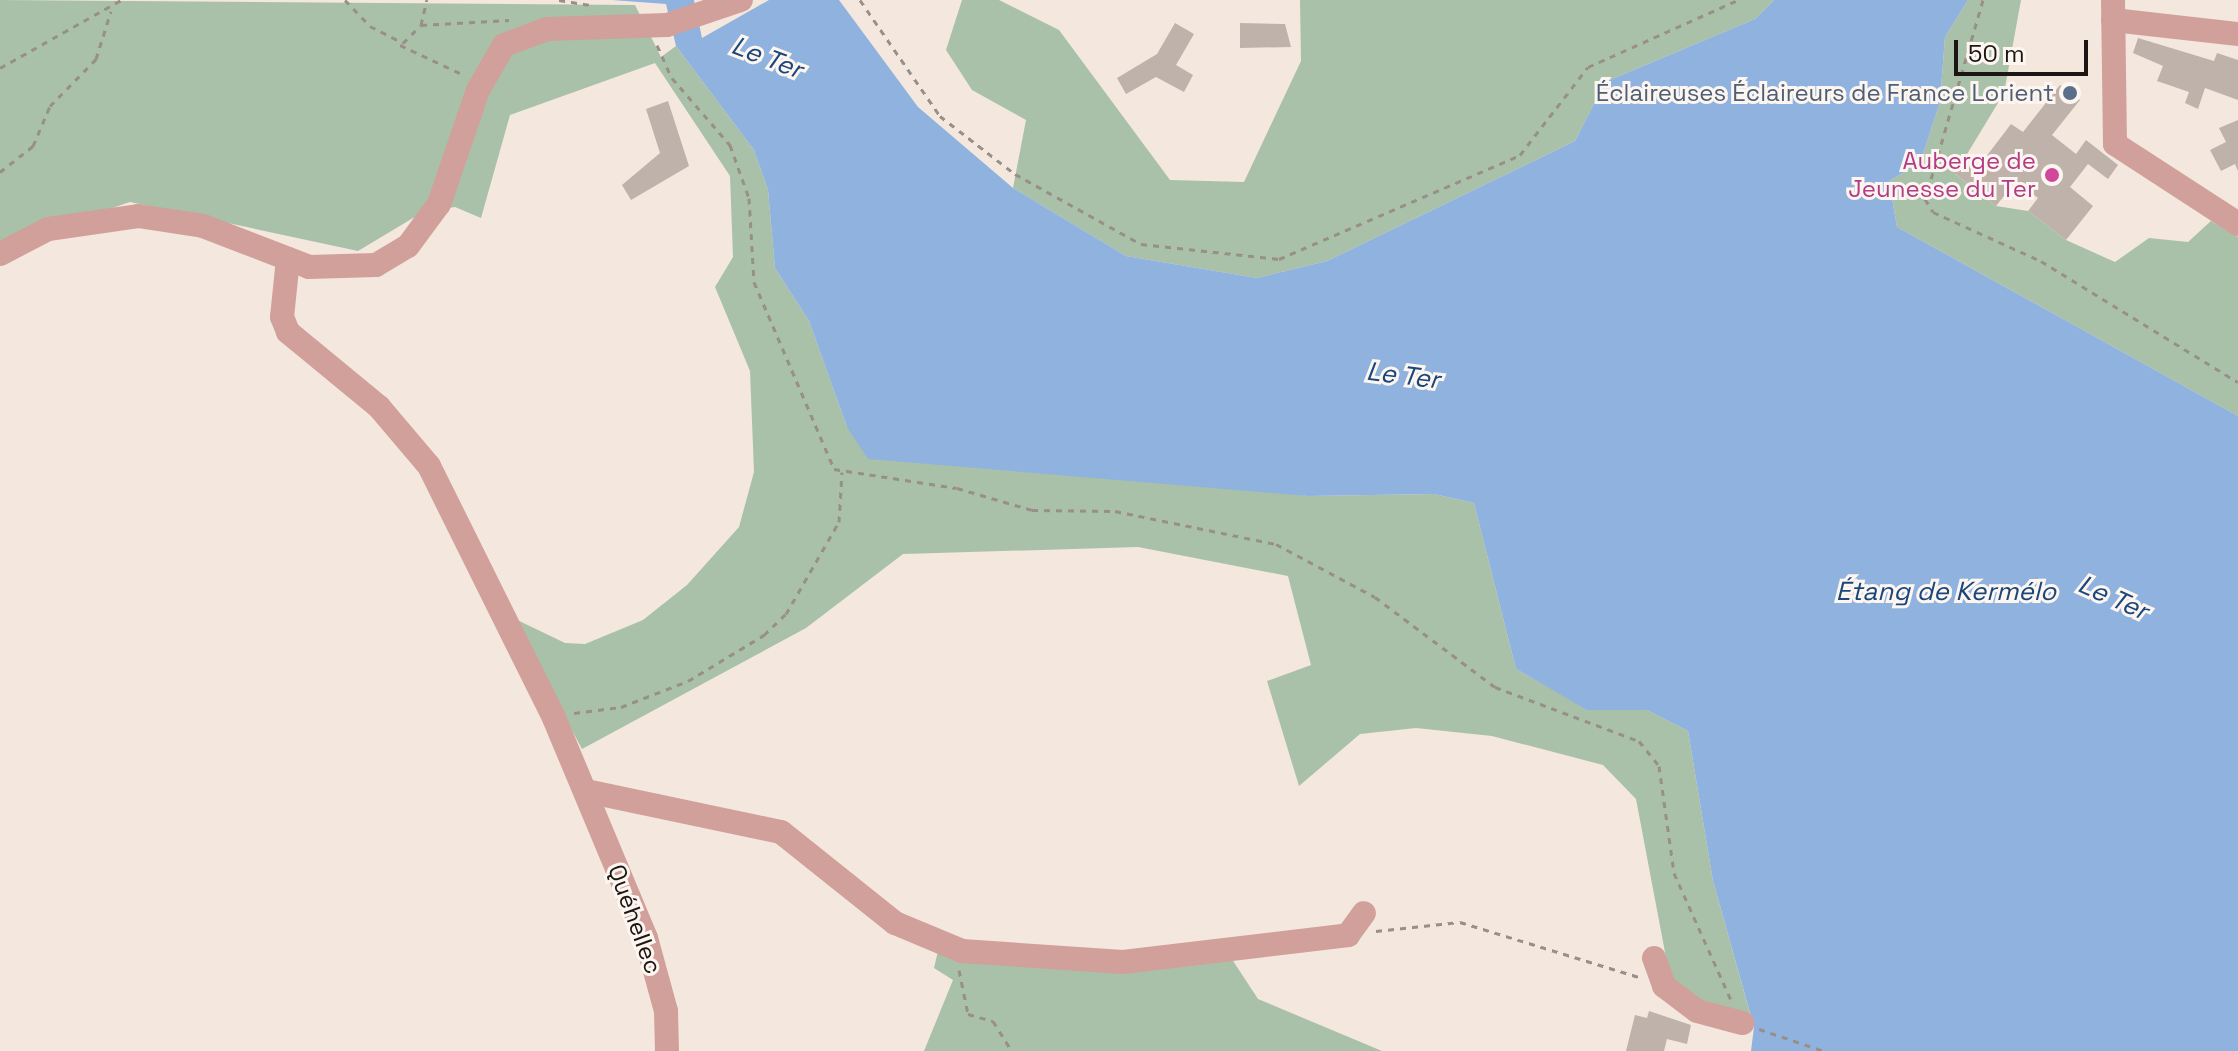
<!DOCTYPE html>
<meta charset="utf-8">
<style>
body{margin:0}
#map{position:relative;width:2238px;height:1051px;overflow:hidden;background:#f4e7de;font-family:"Space Grotesk",sans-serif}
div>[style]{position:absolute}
.green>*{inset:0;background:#a8c1a8}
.water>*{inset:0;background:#90b2de}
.building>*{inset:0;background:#bfb2aa}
.path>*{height:3px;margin-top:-1.5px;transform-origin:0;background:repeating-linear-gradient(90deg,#988f88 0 6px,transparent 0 12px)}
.minor>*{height:24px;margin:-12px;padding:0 12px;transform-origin:12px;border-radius:12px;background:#d1a09a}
.dots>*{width:22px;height:22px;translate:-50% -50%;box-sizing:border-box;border:4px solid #fdf6f0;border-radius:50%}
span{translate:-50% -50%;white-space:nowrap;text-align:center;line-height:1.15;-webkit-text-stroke:6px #fdf6f0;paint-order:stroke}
.service-label{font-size:24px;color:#4e5e75}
.right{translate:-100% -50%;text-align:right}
.hotel-label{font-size:24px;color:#b23c85}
.street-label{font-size:24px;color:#1b1613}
.water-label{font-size:26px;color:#19467b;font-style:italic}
.scale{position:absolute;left:1954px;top:40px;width:134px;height:36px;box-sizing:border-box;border:4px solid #1b1613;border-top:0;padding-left:10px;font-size:24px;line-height:28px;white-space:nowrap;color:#1b1613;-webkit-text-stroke:6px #fdf6f0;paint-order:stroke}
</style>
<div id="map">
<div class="green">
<i style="clip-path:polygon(0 0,635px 5px,661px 57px,676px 46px,754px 150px,768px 190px,775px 268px,809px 321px,847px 427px,1308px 496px,1434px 494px,1474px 503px,1516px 669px,1587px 709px,1647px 710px,1688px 731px,1713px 881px,1753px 1024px,1697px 1011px,1671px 984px,1636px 799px,1603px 765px,1492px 736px,1416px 728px,1360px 734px,1299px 786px,1267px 681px,1311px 665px,1288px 576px,1138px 547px,903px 554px,806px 628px,582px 749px,511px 617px,565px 643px,585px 644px,643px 620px,687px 585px,739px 527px,754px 472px,750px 371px,715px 287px,733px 257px,730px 176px,655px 63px,510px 115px,481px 218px,455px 207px,423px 212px,358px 251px,130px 202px,0 246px)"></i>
<i style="clip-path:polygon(962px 0,999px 0,1059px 30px,1170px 180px,1244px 182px,1301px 61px,1300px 0,1774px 0,1755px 19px,1605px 82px,1575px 141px,1327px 261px,1257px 278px,1126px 256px,1013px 188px,1026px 120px,972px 90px,946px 50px)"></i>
<i style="clip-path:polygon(1968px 0,2021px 0,2004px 93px,1955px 174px,1996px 206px,2028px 211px,2066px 240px,2115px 262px,2149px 238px,2188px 242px,2211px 221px,2238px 237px,2238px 416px,1897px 227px,1889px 181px,1920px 163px,1940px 102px,1945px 37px)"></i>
<i style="clip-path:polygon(939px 947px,1061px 960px,1224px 947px,1258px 999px,1382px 1051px,924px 1051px,953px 980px,934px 968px)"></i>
</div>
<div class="water">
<i style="clip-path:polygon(612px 0,694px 0,702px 38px,769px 0,839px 0,918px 107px,1013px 188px,1126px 256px,1257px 278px,1327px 261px,1575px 141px,1605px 82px,1755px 19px,1774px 0,1968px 0,1945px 37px,1940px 102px,1920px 163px,1889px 181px,1897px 227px,2238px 416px,2238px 1051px,1751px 1051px,1754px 1027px,1713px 881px,1688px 731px,1647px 710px,1587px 710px,1516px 669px,1474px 503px,1434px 494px,1308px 496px,868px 459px,847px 427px,809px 321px,775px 268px,768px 190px,754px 150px,676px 46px,666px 4px)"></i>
</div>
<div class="building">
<i style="clip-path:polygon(1175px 23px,1194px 34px,1176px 65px,1193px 75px,1184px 92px,1156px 77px,1126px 94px,1117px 78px,1157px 54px)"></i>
<i style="clip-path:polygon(1240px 23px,1285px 24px,1291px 47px,1240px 48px)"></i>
<i style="clip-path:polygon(2138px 38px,2214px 61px,2217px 53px,2238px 60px,2238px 100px,2205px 88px,2198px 109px,2185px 103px,2189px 92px,2157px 81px,2163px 66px,2133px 53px)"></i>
<i style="clip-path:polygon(2060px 85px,2080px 100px,2052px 135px,2076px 154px,2086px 140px,2118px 165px,2108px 179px,2088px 164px,2070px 187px,2093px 206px,2066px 240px,2028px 211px,2038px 198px,2016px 181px,1996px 206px,1954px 173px,1968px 157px,1979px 166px,2011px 124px,2023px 132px)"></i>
<i style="clip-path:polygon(668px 101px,689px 166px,631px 200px,622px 185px,660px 153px,646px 109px)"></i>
<i style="clip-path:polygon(2238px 120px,2238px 171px,2235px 164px,2221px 171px,2210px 150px,2226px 142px,2219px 128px)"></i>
<i style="clip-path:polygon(1649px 1011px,1691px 1025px,1687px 1044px,1667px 1039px,1664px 1051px,1626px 1051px,1635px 1015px,1647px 1018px)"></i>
</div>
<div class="path">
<i style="left:345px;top:0;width:36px;rotate:46deg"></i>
<i style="left:370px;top:26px;width:37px;rotate:27deg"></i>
<i style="left:403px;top:43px;width:25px;rotate:-45deg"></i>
<i style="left:421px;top:25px;width:26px;rotate:-77deg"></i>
<i style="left:559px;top:0;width:33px;rotate:9deg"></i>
<i style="left:860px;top:0;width:141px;rotate:55.4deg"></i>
<i style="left:940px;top:116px;width:95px;rotate:37.7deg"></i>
<i style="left:1015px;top:174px;width:144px;rotate:29.1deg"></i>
<i style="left:1141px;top:244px;width:139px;rotate:6.2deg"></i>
<i style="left:1279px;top:259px;width:262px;rotate:-23.3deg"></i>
<i style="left:1520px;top:155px;width:111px;rotate:-52.3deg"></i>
<i style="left:1588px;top:67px;width:164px;rotate:-24.1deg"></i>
<i style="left:1983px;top:0;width:207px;rotate:106.2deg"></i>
<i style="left:1925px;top:199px;width:15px;rotate:58deg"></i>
<i style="left:1933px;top:212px;width:119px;rotate:24.4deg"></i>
<i style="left:2041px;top:261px;width:231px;rotate:31.6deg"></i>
<i style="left:421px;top:25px;width:88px;rotate:-3.3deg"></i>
<i style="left:400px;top:45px;width:68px;rotate:25.1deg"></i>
<i style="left:657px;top:45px;width:36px;rotate:66deg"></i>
<i style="left:672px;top:78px;width:89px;rotate:49.1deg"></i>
<i style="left:730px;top:145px;width:56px;rotate:70.3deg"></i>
<i style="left:749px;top:198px;width:84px;rotate:86.6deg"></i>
<i style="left:754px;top:282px;width:203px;rotate:66.8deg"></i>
<i style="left:834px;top:469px;width:124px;rotate:8.8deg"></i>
<i style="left:957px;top:488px;width:78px;rotate:16.3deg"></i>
<i style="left:1032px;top:510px;width:83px;rotate:0.7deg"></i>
<i style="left:1115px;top:511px;width:164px;rotate:11.6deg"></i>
<i style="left:1276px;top:544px;width:112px;rotate:28.2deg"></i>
<i style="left:1375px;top:597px;width:150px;rotate:36.9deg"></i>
<i style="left:1495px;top:687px;width:154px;rotate:20.6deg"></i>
<i style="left:1639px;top:741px;width:32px;rotate:51deg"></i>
<i style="left:1659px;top:766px;width:108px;rotate:82deg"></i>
<i style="left:1674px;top:873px;width:139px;rotate:65.8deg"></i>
<i style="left:0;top:68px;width:139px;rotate:-29.3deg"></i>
<i style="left:0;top:172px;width:42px;rotate:-38.2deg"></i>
<i style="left:33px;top:146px;width:43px;rotate:-67deg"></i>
<i style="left:50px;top:106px;width:66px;rotate:-45.6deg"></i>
<i style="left:96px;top:59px;width:50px;rotate:-72.6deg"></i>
<i style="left:574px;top:713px;width:47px;rotate:-7.3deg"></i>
<i style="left:621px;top:707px;width:72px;rotate:-21.2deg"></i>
<i style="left:688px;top:681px;width:89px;rotate:-31.2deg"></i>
<i style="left:764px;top:635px;width:30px;rotate:-44deg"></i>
<i style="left:786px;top:614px;width:106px;rotate:-60.1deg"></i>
<i style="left:839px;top:522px;width:50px;rotate:-86.6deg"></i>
<i style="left:1376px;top:931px;width:84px;rotate:-6.1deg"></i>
<i style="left:1460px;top:922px;width:187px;rotate:17.1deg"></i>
<i style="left:959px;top:970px;width:45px;rotate:78.4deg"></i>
<i style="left:968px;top:1014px;width:26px;rotate:16deg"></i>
<i style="left:993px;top:1021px;width:36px;rotate:58deg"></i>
<i style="left:1759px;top:1029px;width:69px;rotate:18.7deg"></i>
</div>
<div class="minor">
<i style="left:2113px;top:0;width:144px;rotate:89.2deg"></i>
<i style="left:2115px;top:144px;width:147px;rotate:33deg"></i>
<i style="left:2113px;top:20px;width:126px;rotate:6.4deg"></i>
<i style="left:0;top:254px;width:54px;rotate:-27.5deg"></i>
<i style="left:48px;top:229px;width:91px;rotate:-8.2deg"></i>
<i style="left:138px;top:216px;width:66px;rotate:8.7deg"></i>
<i style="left:203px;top:226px;width:114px;rotate:21.1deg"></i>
<i style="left:309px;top:267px;width:67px;rotate:-1.7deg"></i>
<i style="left:376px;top:265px;width:37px;rotate:-31deg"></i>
<i style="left:408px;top:246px;width:52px;rotate:-53.6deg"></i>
<i style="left:439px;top:204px;width:120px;rotate:-71.1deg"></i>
<i style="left:478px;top:90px;width:52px;rotate:-60deg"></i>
<i style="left:504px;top:45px;width:46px;rotate:-20.4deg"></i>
<i style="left:547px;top:29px;width:120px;rotate:-1.9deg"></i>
<i style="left:667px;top:25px;width:78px;rotate:-18.7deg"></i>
<i style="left:288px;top:259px;width:58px;rotate:95.9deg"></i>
<i style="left:282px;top:317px;width:16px;rotate:68deg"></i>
<i style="left:288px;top:332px;width:118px;rotate:39.5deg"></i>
<i style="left:379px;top:407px;width:77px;rotate:49.7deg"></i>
<i style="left:429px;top:466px;width:281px;rotate:63.6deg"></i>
<i style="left:554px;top:718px;width:238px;rotate:67.3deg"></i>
<i style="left:646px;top:938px;width:76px;rotate:74.7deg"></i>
<i style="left:666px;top:1011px;width:40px;rotate:88.6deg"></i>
<i style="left:586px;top:791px;width:199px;rotate:11.9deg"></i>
<i style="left:781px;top:832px;width:146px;rotate:38.6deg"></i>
<i style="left:895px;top:923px;width:73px;rotate:22.7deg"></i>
<i style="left:962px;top:951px;width:161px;rotate:3.9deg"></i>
<i style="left:1123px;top:962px;width:227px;rotate:-6.8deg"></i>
<i style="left:1348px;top:935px;width:27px;rotate:-54deg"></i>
<i style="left:1654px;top:958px;width:30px;rotate:70deg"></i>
<i style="left:1664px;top:986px;width:41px;rotate:37.1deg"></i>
<i style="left:1697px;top:1011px;width:47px;rotate:14.9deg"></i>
</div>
<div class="dots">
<i style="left:2070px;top:93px;background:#5c6f8a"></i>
<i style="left:2052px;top:175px;background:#d1479c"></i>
</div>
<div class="service-label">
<span class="right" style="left:2054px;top:93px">Éclaireuses Éclaireurs de France Lorient</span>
</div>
<div class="hotel-label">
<span class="right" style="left:2036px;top:175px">Auberge de<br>Jeunesse du Ter</span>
</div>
<div class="street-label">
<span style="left:635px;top:919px;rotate:70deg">Quéhellec</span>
</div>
<div class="water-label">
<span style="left:767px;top:58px;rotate:21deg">Le Ter</span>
<span style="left:1403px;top:376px;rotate:7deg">Le Ter</span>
<span style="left:1946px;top:592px">Étang de Kermélo</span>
<span style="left:2113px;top:598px;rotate:24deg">Le Ter</span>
</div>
<div class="scale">50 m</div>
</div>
